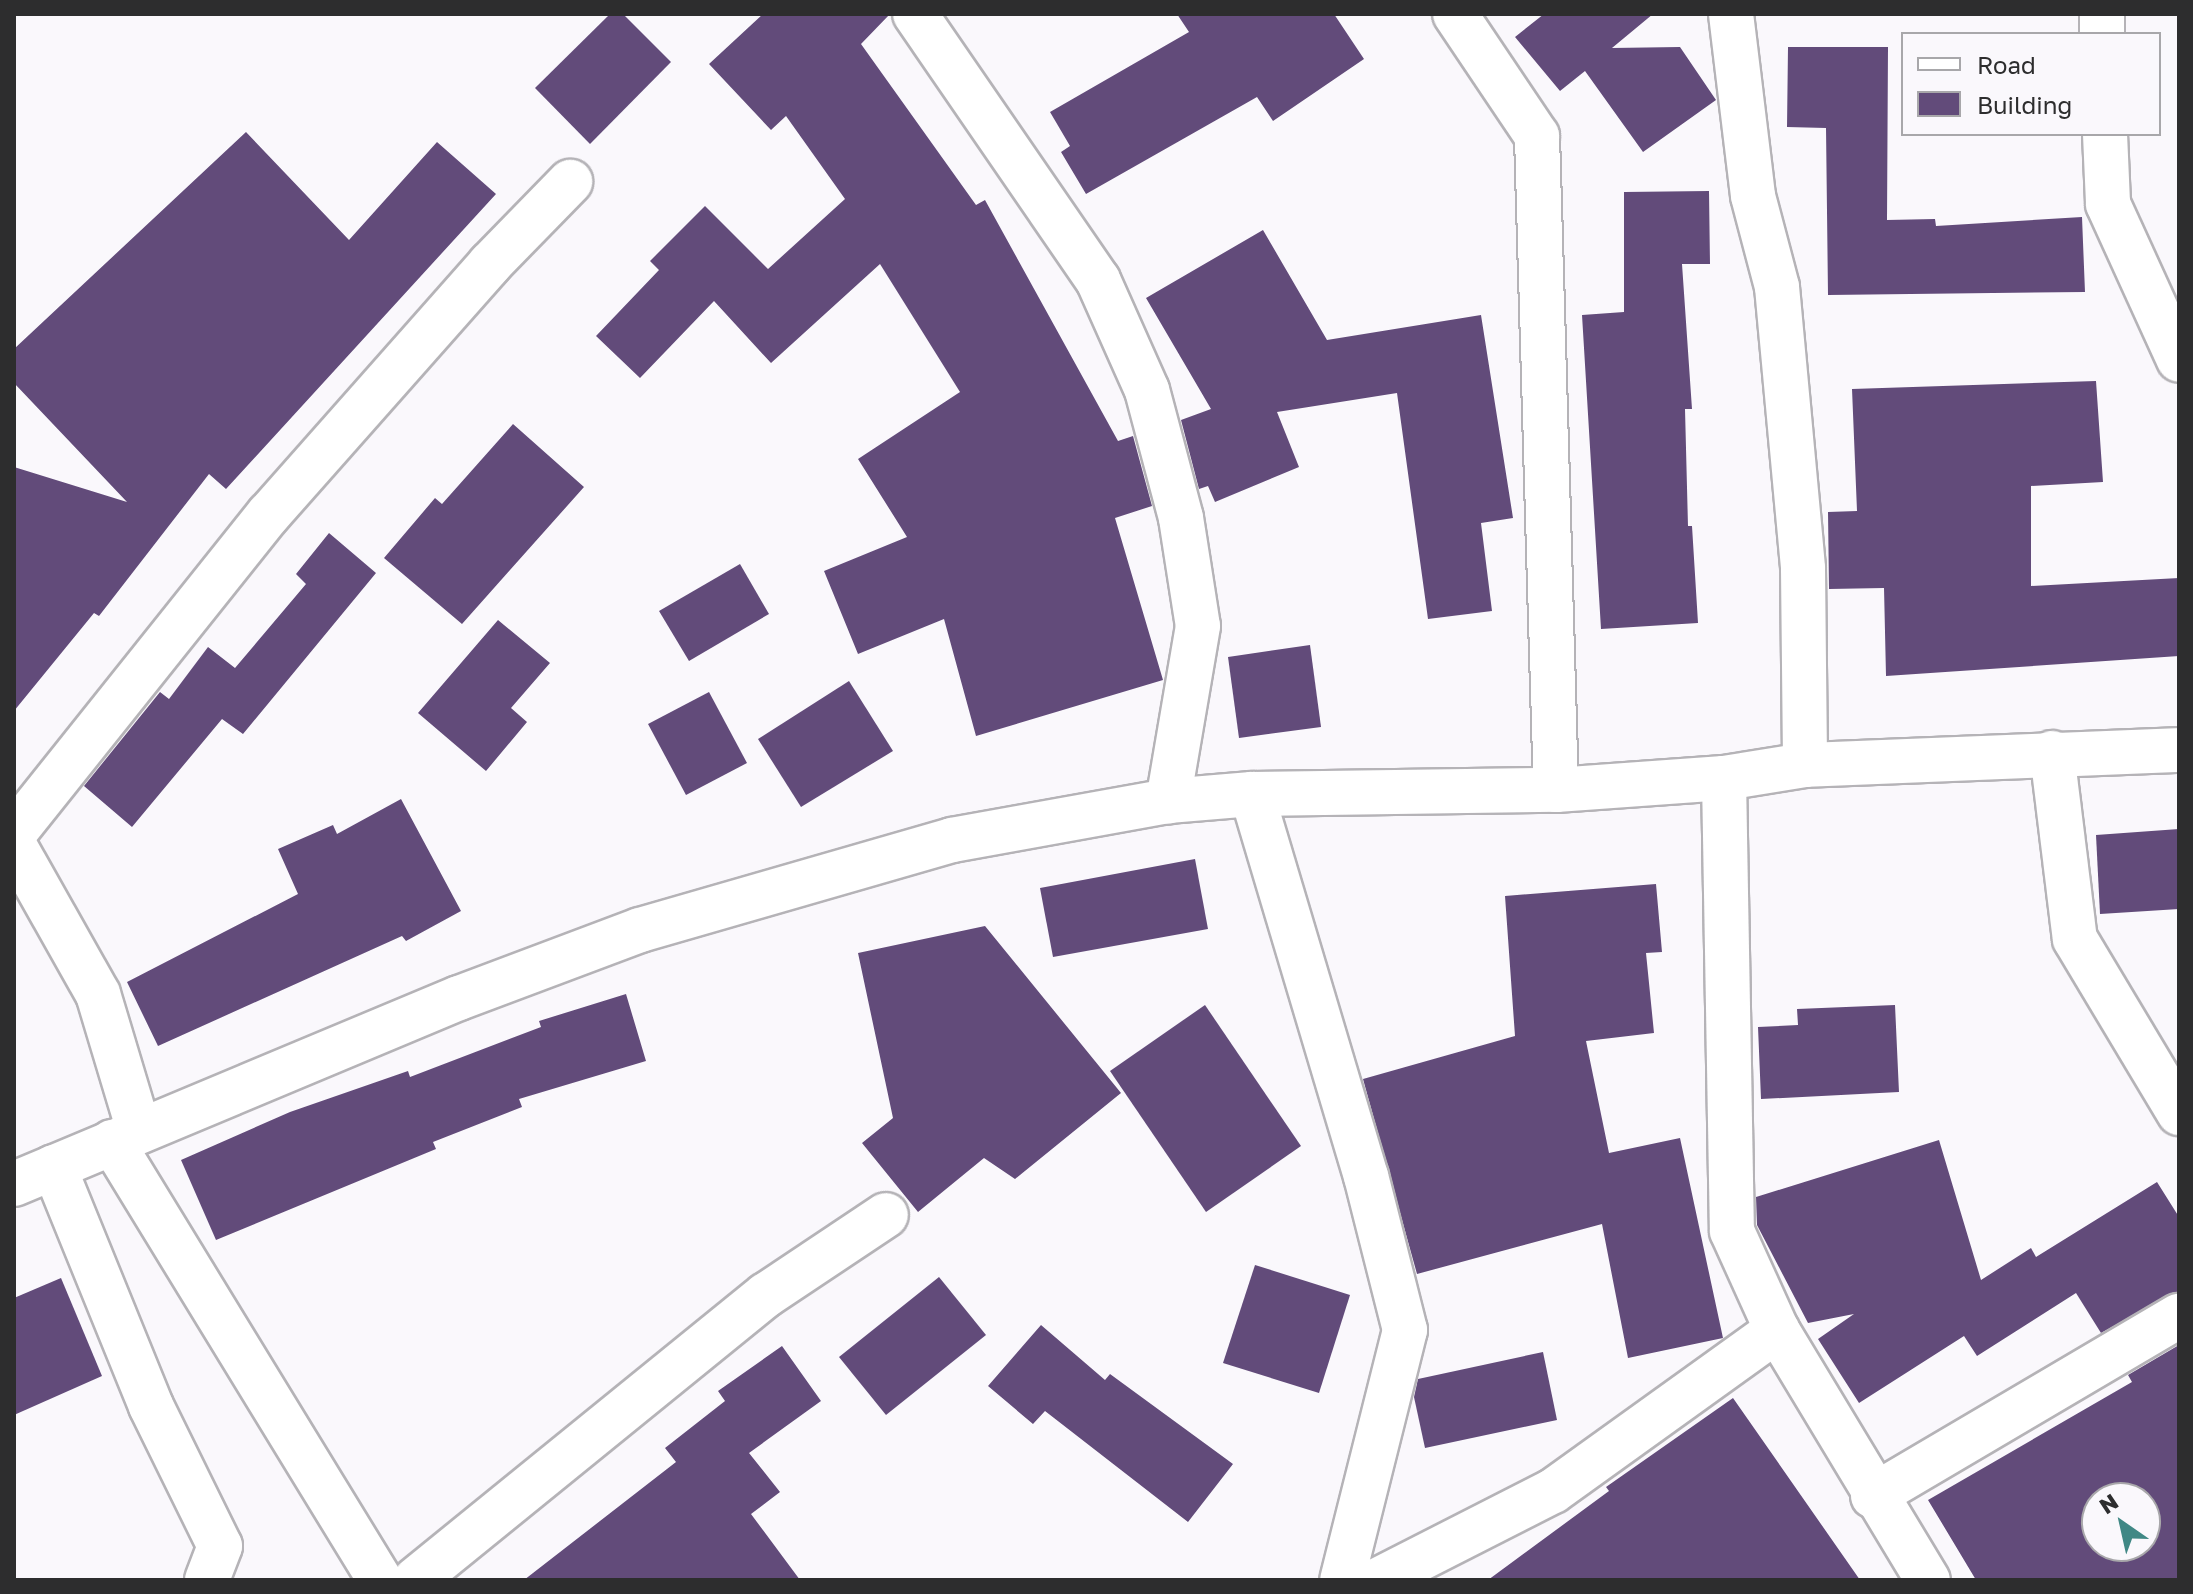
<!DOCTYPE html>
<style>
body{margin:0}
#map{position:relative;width:2193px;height:1594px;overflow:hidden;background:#faf8fc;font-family:"Golos Text",sans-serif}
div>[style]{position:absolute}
.building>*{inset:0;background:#624b7a}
.roads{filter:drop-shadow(2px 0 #b5b3b7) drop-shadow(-2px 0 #b5b3b7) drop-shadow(0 2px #b5b3b7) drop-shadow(0 -2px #b5b3b7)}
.minor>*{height:44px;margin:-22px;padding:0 22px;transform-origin:22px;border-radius:22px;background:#fff}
.tertiary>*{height:44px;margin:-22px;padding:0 22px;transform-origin:22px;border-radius:22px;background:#fff}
span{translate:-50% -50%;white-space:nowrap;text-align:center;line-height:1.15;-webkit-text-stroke:8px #faf8fc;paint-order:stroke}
.frame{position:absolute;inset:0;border:16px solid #2d2d2e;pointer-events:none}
.legend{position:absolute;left:1901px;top:32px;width:260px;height:104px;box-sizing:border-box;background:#faf8fc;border:2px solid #a8a7aa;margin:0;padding:10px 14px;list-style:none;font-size:24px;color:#2d2d2e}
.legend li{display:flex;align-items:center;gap:16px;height:40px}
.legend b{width:40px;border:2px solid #a8a7aa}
.north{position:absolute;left:2081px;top:1482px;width:80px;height:80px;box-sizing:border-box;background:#faf8fc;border:2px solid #a8a7aa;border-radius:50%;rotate:326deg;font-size:22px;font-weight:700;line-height:32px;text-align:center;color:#2d2d2e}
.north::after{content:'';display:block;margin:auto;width:28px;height:36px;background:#408885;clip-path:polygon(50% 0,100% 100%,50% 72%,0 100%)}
</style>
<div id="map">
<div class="building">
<i style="clip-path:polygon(610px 14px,623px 14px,671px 62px,590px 144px,535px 88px)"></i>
<i style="clip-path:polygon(763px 14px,890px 14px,861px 44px,976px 205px,985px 200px,1118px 441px,1133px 436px,1152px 506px,1115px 518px,1163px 680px,976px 736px,944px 619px,858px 654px,824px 571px,907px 537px,858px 459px,960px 392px,880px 264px,771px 363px,714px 301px,640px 378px,596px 336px,659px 270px,650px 261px,705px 206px,768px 269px,845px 199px,786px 116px,771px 130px,709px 64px)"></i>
<i style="clip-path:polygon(1177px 14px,1334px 14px,1364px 59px,1273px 121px,1257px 97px,1086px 194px,1061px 152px,1070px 146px,1050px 112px,1189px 32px)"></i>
<i style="clip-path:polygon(1544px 14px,1653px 14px,1612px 48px,1680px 47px,1716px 100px,1643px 152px,1585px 71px,1560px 91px,1515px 37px)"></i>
<i style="clip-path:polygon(1788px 47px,1888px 47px,1887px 220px,1935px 219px,1936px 226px,2082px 217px,2085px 292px,1828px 295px,1826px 128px,1787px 127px)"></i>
<i style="clip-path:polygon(246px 132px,349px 240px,437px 142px,496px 194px,226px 489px,209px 474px,99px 616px,94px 613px,14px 711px,14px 467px,127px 502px,14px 383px,14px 349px)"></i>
<i style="clip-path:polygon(1709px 191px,1710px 264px,1682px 264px,1692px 409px,1685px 409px,1688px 526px,1692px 526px,1698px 623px,1601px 629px,1582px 315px,1624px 312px,1624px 192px)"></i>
<i style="clip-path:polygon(1263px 230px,1327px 340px,1481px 315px,1513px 518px,1481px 523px,1492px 611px,1428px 619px,1397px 393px,1277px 412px,1299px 467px,1215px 502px,1208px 486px,1199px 489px,1181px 420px,1211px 409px,1146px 298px)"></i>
<i style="clip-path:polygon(2096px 381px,2103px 482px,2031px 486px,2031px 586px,2179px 578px,2179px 656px,1886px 676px,1884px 588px,1829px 589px,1828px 512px,1857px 511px,1852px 389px)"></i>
<i style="clip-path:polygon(513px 424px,584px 487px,462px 624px,384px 558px,435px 498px,442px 504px)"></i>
<i style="clip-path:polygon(329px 533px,376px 573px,243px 734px,222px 719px,132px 827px,84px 786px,160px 692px,169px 699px,208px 647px,235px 668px,306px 584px,296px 574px)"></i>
<i style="clip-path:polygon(740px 564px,769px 614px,689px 661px,659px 611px)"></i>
<i style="clip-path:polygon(498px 620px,550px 663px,511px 708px,527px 722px,486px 771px,418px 713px)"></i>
<i style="clip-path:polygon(1310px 645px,1321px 727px,1239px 738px,1228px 657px)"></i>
<i style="clip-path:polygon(849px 681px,893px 751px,801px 807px,758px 739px)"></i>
<i style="clip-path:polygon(709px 692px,747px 763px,686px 795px,648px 724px)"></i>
<i style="clip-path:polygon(401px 799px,461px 911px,406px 941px,402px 936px,158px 1046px,127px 982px,298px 894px,278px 849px,333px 825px,337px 834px)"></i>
<i style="clip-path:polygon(2179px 829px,2179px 909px,2100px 914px,2096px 835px)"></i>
<i style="clip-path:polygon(1195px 859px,1208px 929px,1053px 957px,1040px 888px)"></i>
<i style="clip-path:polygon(1656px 884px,1662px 952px,1646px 953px,1654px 1033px,1586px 1041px,1609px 1153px,1680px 1138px,1723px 1338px,1628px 1358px,1602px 1224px,1417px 1274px,1363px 1079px,1515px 1036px,1505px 896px)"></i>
<i style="clip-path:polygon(985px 926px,1121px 1093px,1015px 1179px,984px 1158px,918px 1212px,862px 1143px,893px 1118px,858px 953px)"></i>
<i style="clip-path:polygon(626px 994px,646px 1061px,519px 1099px,522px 1107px,433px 1142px,436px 1149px,216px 1240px,181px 1160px,290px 1112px,408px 1071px,410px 1077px,541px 1027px,539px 1021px)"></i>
<i style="clip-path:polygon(1205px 1005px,1301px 1146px,1206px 1212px,1110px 1071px)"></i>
<i style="clip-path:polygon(1895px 1005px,1899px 1092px,1761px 1099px,1758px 1027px,1798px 1025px,1797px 1009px)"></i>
<i style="clip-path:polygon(1939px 1140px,1981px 1280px,2031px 1248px,2036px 1257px,2157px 1182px,2179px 1217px,2179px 1291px,2101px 1333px,2076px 1293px,1977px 1356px,1964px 1336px,1859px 1403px,1818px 1339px,1854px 1314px,1808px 1323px,1757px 1225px,1756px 1197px)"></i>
<i style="clip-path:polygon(1255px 1265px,1350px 1295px,1319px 1393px,1223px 1363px)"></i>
<i style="clip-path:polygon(939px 1277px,986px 1335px,886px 1415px,839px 1357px)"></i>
<i style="clip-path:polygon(61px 1278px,102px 1376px,14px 1415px,14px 1298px)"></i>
<i style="clip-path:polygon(1041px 1325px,1105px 1380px,1110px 1374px,1233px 1464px,1188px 1522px,1045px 1411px,1033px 1424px,988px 1386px)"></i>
<i style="clip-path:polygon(evenodd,2179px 1345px,2179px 1580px,1976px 1580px,1928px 1500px,2132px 1382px,2128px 1375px,2179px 1345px,2097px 1498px,2145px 1498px,2145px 1546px,2097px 1546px,2097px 1498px)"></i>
<i style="clip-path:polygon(782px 1346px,821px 1401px,749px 1453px,780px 1492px,751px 1514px,800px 1580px,524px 1580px,676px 1462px,665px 1448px,725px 1401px,718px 1391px)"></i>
<i style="clip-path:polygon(1543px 1352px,1557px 1420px,1425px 1448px,1414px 1397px,1418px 1379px)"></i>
<i style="clip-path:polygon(1733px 1398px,1860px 1580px,1488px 1580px,1609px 1491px,1606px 1487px)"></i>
</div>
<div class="roads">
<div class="minor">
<i style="left:915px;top:14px;width:323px;rotate:55.5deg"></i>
<i style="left:1098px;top:280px;width:120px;rotate:66deg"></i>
<i style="left:1147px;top:390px;width:132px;rotate:75.1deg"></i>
<i style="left:1181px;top:518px;width:109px;rotate:81.1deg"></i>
<i style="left:1198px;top:626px;width:178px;rotate:99.7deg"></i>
<i style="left:1455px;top:14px;width:147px;rotate:56.1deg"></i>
<i style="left:1537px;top:136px;width:654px;rotate:88.34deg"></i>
<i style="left:1731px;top:14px;width:183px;rotate:83.1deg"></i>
<i style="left:1753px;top:196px;width:94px;rotate:75.2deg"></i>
<i style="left:1777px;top:287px;width:283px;rotate:84.7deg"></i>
<i style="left:1803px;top:569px;width:196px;rotate:89.4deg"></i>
<i style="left:2102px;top:14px;width:20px;rotate:90deg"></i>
<i style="left:2105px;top:134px;width:70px;rotate:87.5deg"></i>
<i style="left:2108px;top:204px;width:171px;rotate:65.5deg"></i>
<i style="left:2052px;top:753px;width:187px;rotate:83deg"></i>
<i style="left:2075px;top:939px;width:203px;rotate:59.1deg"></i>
<i style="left:1724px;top:778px;width:453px;rotate:89deg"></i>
<i style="left:1732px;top:1231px;width:109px;rotate:65.6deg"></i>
<i style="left:1777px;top:1330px;width:292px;rotate:58.9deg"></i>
<i style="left:1252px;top:794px;width:399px;rotate:73.4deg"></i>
<i style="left:1366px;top:1176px;width:159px;rotate:75.8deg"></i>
<i style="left:1405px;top:1330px;width:258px;rotate:104.1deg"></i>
<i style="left:14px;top:833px;width:408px;rotate:-51.4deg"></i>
<i style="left:269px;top:514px;width:334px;rotate:-48.5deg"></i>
<i style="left:490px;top:264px;width:115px;rotate:-45.7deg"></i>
<i style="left:14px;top:845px;width:171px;rotate:60.6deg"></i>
<i style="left:98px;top:994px;width:143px;rotate:73.3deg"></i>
<i style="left:112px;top:1142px;width:513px;rotate:58.54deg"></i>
<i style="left:54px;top:1167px;width:258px;rotate:67.9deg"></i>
<i style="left:151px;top:1406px;width:156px;rotate:63.8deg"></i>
<i style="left:220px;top:1546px;width:36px;rotate:111deg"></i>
<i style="left:1873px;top:1496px;width:355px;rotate:-30.5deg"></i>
<i style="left:415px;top:1580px;width:452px;rotate:-39.1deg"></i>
<i style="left:766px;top:1295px;width:144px;rotate:-33.7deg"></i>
<i style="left:1378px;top:1580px;width:196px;rotate:-27deg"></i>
<i style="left:1553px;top:1491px;width:276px;rotate:-35.7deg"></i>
</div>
<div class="tertiary">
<i style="left:14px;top:1184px;width:482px;rotate:-22.7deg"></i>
<i style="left:459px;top:998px;width:193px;rotate:-20.6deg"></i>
<i style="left:640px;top:930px;width:325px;rotate:-16.1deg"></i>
<i style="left:952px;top:840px;width:219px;rotate:-10.2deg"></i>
<i style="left:1168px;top:801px;width:84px;rotate:-4.8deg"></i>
<i style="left:1252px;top:794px;width:304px;rotate:-0.8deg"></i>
<i style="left:1556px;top:790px;width:168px;rotate:-4.1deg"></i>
<i style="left:1724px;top:778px;width:82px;rotate:-9.1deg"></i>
<i style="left:1805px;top:765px;width:374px;rotate:-2.3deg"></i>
</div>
</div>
<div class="frame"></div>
<ul class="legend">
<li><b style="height:10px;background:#fff"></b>Road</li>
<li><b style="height:22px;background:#624b7a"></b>Building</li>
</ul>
<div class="north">N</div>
</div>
